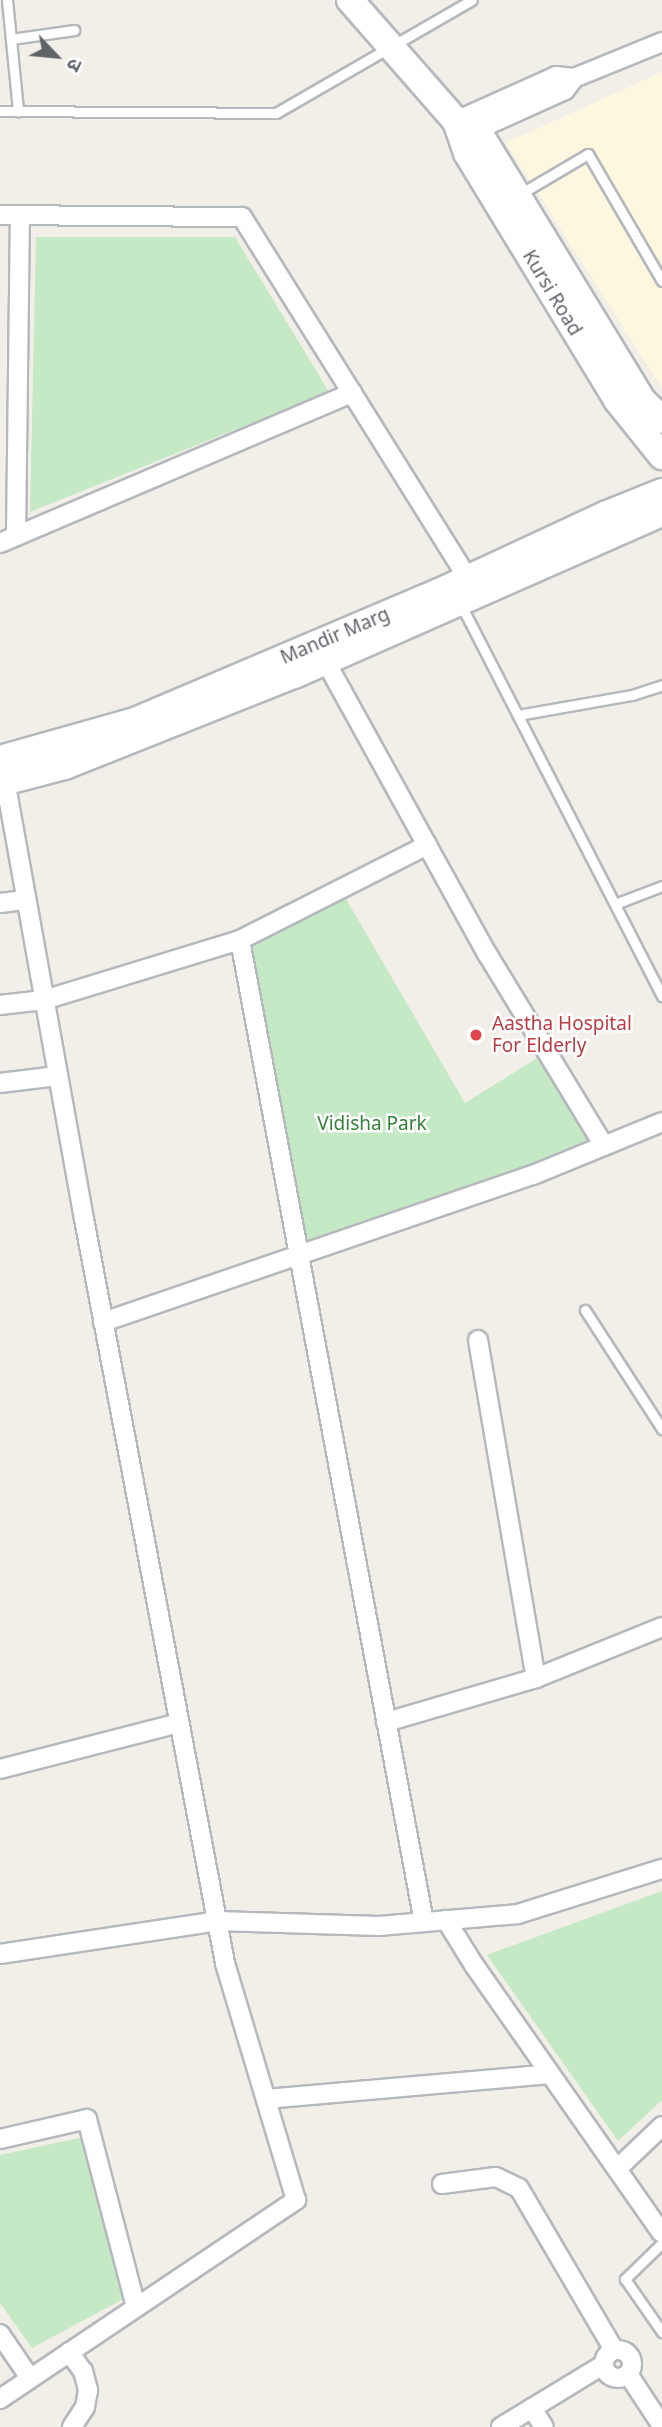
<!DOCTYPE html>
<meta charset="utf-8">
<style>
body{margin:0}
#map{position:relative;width:662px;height:2427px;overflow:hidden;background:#f1efe8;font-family:"Noto Sans","Noto Sans Devanagari",sans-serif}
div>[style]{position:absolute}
.commercial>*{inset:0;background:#fef7e0}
.green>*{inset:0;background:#c5e8c5}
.roads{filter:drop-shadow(2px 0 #b5b8bc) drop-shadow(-2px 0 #b5b8bc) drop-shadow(0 2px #b5b8bc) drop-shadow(0 -2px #b5b8bc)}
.service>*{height:9px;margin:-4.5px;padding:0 4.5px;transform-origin:4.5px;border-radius:4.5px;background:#fff}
.minor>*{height:18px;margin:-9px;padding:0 9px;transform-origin:9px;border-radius:9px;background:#fff}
.minor>.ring{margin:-9px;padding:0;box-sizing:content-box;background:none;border:18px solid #fff;border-radius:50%}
.secondary>*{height:26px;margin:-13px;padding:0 13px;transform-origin:13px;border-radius:13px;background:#fff}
.dots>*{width:19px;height:19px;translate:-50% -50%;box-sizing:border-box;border:4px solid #fff;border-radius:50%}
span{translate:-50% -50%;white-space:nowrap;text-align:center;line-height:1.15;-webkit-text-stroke:5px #fff;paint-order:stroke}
.street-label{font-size:19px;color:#5f6368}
.health-label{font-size:19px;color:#be3a42}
.left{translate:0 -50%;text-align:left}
.park-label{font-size:19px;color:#348238}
.north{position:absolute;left:21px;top:21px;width:70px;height:70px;-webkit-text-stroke:5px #fff;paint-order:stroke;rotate:116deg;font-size:19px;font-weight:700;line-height:28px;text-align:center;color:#5f6368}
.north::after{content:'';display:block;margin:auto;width:24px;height:32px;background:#5f6368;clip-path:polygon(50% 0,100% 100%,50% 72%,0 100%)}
</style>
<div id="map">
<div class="commercial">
<i style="clip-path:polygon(662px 72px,662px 388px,506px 143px)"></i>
</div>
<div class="green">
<i style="clip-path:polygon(36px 237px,235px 237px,329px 392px,30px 512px)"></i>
<i style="clip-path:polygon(343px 894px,465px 1103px,542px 1055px,596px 1143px,303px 1251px,245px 942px)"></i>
<i style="clip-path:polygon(662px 1891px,662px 2100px,618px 2141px,487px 1955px)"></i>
<i style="clip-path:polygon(84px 2137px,125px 2298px,32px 2348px,0 2303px,0 2155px)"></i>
</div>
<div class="roads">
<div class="service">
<i style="left:7px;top:0;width:112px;rotate:84.3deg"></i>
<i style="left:11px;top:39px;width:64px;rotate:-8.1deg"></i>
<i style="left:0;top:111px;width:276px;rotate:0.4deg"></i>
<i style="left:276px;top:113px;width:226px;rotate:-30deg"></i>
<i style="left:520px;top:194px;width:79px;rotate:-30.5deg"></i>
<i style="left:588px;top:154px;width:147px;rotate:59.8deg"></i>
<i style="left:461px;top:605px;width:440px;rotate:62.8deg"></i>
<i style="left:518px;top:715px;width:116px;rotate:-10deg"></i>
<i style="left:632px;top:695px;width:32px;rotate:-18deg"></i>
<i style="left:615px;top:904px;width:50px;rotate:-21deg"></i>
<i style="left:585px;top:1310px;width:142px;rotate:57.1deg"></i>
<i style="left:662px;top:2243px;width:52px;rotate:135.8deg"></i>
<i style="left:625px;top:2279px;width:65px;rotate:55.1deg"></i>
</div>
<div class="minor">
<i style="left:456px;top:121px;width:110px;rotate:-24.2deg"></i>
<i style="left:556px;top:76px;width:18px;rotate:6deg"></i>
<i style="left:574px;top:78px;width:95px;rotate:-22.2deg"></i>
<i style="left:472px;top:132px;width:102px;rotate:-24.3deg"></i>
<i style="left:565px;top:90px;width:15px;rotate:-53deg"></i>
<i style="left:0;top:215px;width:242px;rotate:0.5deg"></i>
<i style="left:242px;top:217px;width:438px;rotate:58deg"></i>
<i style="left:16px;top:536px;width:321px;rotate:-89.3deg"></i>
<i style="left:0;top:543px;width:383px;rotate:-23.1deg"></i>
<i style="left:321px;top:653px;width:345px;rotate:61.1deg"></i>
<i style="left:488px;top:955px;width:223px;rotate:58.7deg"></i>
<i style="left:0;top:903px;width:26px;rotate:-7deg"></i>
<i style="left:240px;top:940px;width:999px;rotate:79.39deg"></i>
<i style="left:0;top:1005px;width:44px;rotate:-6.5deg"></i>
<i style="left:44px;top:1000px;width:205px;rotate:-17deg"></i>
<i style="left:240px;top:940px;width:210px;rotate:-26.9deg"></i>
<i style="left:0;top:1083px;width:58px;rotate:-6.9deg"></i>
<i style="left:103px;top:1322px;width:454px;rotate:-18.9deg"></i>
<i style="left:533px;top:1175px;width:139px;rotate:-22.3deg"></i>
<i style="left:478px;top:1340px;width:343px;rotate:80.3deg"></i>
<i style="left:386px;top:1722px;width:156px;rotate:-16.3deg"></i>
<i style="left:536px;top:1678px;width:136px;rotate:-22deg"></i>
<i style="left:0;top:1769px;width:185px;rotate:-14.4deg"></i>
<i style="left:446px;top:1920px;width:53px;rotate:58.1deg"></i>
<i style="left:474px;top:1965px;width:327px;rotate:55deg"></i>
<i style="left:0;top:1954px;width:219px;rotate:-8.6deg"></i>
<i style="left:217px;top:1921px;width:162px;rotate:1.8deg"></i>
<i style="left:379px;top:1926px;width:140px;rotate:-4.9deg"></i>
<i style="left:518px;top:1914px;width:151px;rotate:-17.4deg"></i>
<i style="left:266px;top:2099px;width:285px;rotate:-5deg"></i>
<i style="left:0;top:2139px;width:89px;rotate:-12.9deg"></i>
<i style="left:87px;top:2119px;width:194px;rotate:75.4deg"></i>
<i style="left:617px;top:2169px;width:62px;rotate:-43.7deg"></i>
<i style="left:442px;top:2184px;width:54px;rotate:-7.4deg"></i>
<i style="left:496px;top:2177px;width:25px;rotate:26deg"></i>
<i style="left:519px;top:2188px;width:188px;rotate:59.6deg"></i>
<i style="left:0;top:2334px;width:53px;rotate:55.7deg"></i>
<i class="ring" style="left:604px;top:2350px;width:10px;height:10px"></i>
<i style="left:69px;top:2352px;width:24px;rotate:54deg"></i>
<i style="left:83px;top:2371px;width:20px;rotate:75deg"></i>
<i style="left:88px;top:2390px;width:17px;rotate:100deg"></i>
<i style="left:85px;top:2407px;width:24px;rotate:123deg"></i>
<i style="left:628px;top:2374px;width:62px;rotate:56.8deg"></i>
<i style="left:0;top:2399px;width:357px;rotate:-33.9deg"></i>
<i style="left:296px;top:2200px;width:247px;rotate:-106.7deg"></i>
<i style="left:225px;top:1963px;width:757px;rotate:-100.73deg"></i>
<i style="left:84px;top:1219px;width:455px;rotate:-100.2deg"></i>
<i style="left:532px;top:2408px;width:22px;rotate:58deg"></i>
<i style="left:501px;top:2427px;width:119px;rotate:-31.3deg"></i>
</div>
<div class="secondary">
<i style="left:350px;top:0;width:161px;rotate:48.8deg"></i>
<i style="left:456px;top:121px;width:34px;rotate:36deg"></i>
<i style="left:484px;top:141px;width:303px;rotate:58.6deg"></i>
<i style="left:642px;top:400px;width:28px;rotate:45deg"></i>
<i style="left:456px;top:121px;width:34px;rotate:71deg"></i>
<i style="left:467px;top:153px;width:289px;rotate:58.7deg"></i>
<i style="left:617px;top:400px;width:72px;rotate:51.2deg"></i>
<i style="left:0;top:759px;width:140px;rotate:-15.7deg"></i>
<i style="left:135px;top:721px;width:330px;rotate:-23deg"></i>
<i style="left:439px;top:592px;width:185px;rotate:-24.9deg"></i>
<i style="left:607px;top:514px;width:59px;rotate:-21.8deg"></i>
<i style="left:0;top:783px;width:67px;rotate:-14.7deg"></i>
<i style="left:65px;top:766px;width:246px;rotate:-21.7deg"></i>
<i style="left:294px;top:675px;width:402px;rotate:-23.8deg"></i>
</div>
</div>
<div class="dots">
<i style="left:476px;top:1035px;background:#e0444e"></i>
</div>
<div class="street-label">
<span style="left:552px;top:293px;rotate:59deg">Kursi Road</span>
<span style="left:335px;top:636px;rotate:-23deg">Mandir Marg</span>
</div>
<div class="health-label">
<span class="left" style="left:492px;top:1035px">Aastha Hospital<br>For Elderly</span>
</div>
<div class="park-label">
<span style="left:372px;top:1124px">Vidisha Park</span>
</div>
<div class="north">उ</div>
</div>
